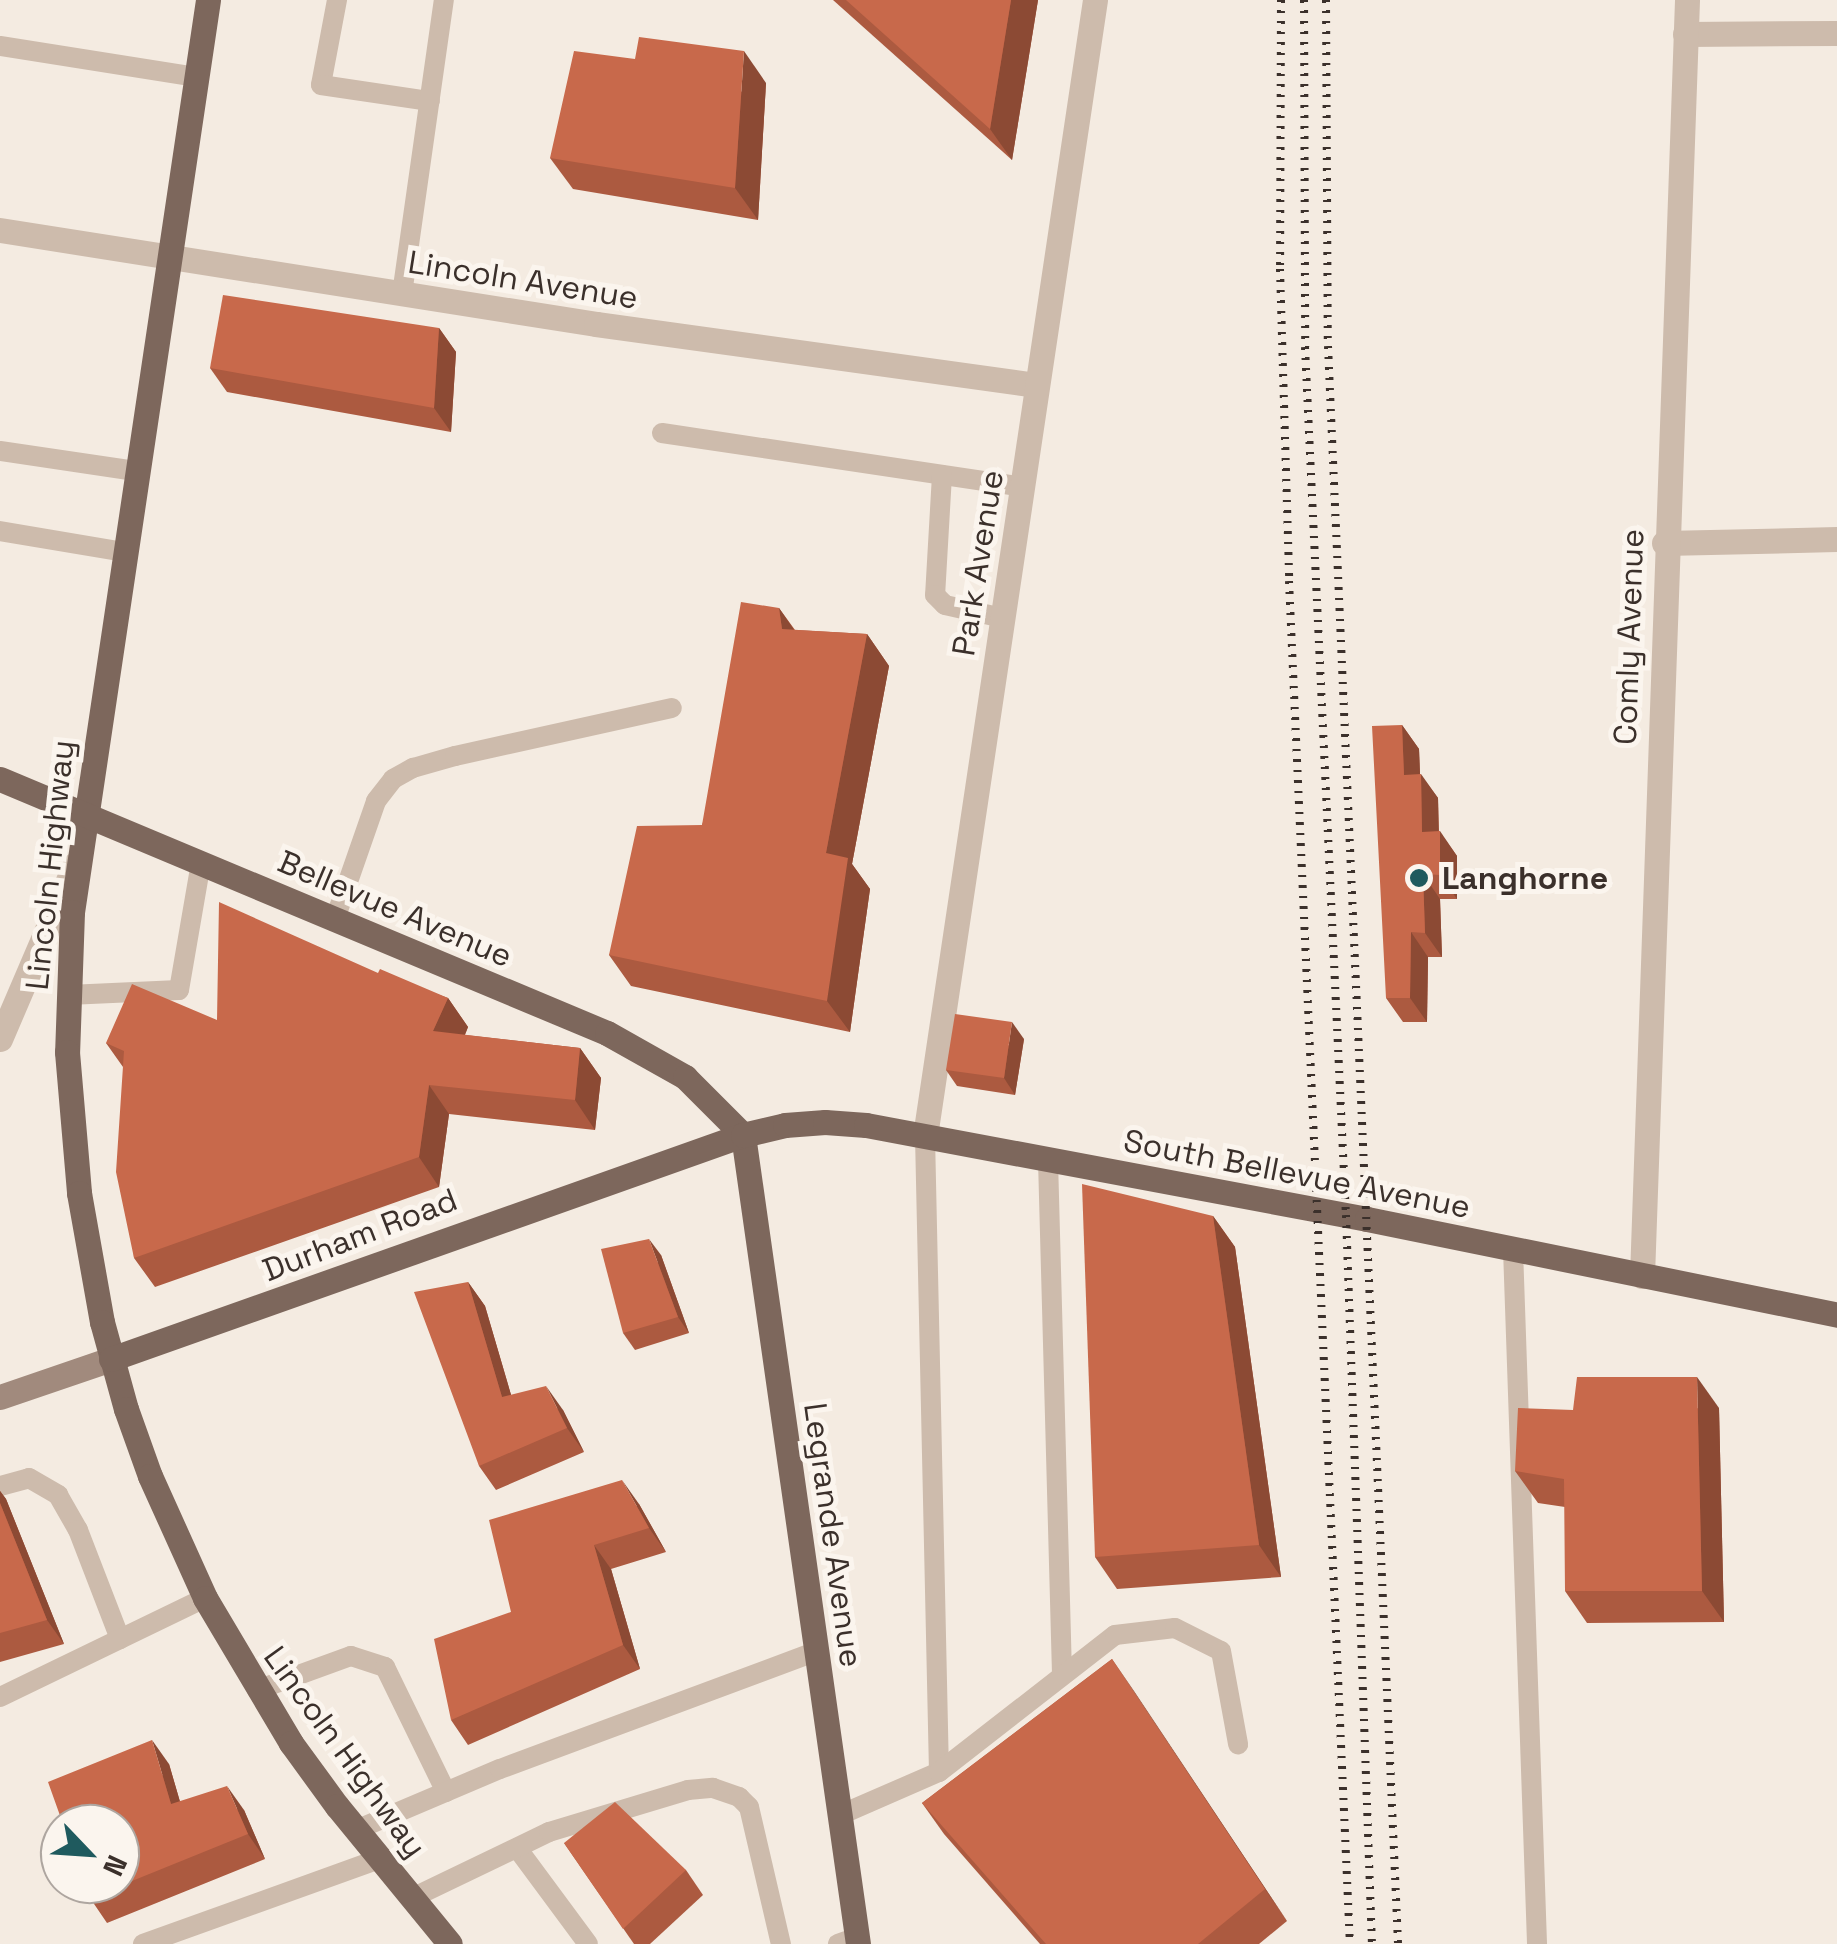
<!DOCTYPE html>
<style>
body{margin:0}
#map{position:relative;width:1837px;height:1944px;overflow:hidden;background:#f4ebe1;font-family:"Space Grotesk",sans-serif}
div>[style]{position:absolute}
.service>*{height:20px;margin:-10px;padding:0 10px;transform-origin:10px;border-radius:10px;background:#cdbbac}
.minor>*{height:25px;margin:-12.5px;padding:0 12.5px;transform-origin:12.5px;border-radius:12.5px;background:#cdbbac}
.tertiary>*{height:25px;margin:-12.5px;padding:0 12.5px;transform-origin:12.5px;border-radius:12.5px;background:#cdbbac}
.secondary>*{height:25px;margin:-12.5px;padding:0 12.5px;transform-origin:12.5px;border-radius:12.5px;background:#a18a7d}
.primary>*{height:25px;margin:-12.5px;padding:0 12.5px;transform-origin:12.5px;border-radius:12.5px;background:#7d675c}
.rail>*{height:8px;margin-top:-4px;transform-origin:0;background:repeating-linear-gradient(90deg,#3b302b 0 2.5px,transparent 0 10.5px)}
.wall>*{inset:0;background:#ac5a40}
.shaded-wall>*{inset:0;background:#8c4a34}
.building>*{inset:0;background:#c8694b}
.dots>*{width:28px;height:28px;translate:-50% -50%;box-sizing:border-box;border:5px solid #fbf5ee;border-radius:50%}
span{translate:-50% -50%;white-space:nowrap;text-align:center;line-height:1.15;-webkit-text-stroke:10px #fbf5ee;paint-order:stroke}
.street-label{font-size:32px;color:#3b302b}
.poi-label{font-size:32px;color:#3b302b;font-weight:700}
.left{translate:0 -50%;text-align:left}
.north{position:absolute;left:40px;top:1804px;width:100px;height:100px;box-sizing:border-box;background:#fbf5ee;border:2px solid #aea6a0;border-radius:50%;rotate:115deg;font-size:28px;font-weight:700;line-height:40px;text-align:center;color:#3b302b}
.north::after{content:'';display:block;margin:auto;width:35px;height:45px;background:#1f5a5e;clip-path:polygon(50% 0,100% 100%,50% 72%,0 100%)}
</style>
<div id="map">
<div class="service">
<i style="left:337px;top:0;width:86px;rotate:100.7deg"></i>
<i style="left:321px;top:85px;width:110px;rotate:8.4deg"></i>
<i style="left:0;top:46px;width:198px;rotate:9deg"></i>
<i style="left:402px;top:294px;width:297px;rotate:-81.9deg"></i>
<i style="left:662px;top:433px;width:364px;rotate:8.5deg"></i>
<i style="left:0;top:451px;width:137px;rotate:8.4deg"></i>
<i style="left:942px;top:475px;width:120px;rotate:93.3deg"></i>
<i style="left:935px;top:595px;width:14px;rotate:45deg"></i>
<i style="left:945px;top:605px;width:58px;rotate:12.8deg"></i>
<i style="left:0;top:531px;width:126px;rotate:9.6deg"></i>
<i style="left:335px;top:919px;width:125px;rotate:-70.8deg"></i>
<i style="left:376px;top:801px;width:28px;rotate:-52deg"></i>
<i style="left:393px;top:779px;width:23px;rotate:-29deg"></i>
<i style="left:413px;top:768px;width:44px;rotate:-15.9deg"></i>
<i style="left:455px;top:756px;width:222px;rotate:-12.5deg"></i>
<i style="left:68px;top:995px;width:111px;rotate:-2.6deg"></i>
<i style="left:179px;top:990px;width:129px;rotate:-80.2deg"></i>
<i style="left:925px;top:1136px;width:636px;rotate:88.74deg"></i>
<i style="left:1048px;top:1160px;width:515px;rotate:88.44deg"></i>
<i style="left:1513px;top:1249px;width:695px;rotate:88.02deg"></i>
<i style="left:0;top:1486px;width:30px;rotate:-15deg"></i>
<i style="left:29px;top:1478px;width:34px;rotate:30deg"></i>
<i style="left:58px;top:1495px;width:40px;rotate:60.3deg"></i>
<i style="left:78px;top:1530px;width:117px;rotate:68.9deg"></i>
<i style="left:257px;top:1690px;width:100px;rotate:-19.9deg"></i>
<i style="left:351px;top:1656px;width:36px;rotate:18deg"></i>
<i style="left:385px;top:1667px;width:139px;rotate:64deg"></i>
<i style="left:0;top:1697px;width:228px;rotate:-25.8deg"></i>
<i style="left:840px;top:1815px;width:108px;rotate:-23.5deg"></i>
<i style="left:939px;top:1772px;width:223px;rotate:-37.9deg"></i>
<i style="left:1115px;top:1635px;width:60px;rotate:-6.7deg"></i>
<i style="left:1175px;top:1628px;width:51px;rotate:26.6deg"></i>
<i style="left:1221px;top:1651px;width:95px;rotate:79.6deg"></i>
<i style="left:356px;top:1830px;width:156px;rotate:-23deg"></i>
<i style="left:500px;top:1769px;width:338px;rotate:-20.4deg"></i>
<i style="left:517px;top:1848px;width:119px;rotate:53.5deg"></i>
<i style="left:412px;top:1898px;width:152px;rotate:-25.7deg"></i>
<i style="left:549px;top:1832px;width:145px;rotate:-16.8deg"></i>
<i style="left:688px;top:1790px;width:25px;rotate:-5deg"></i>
<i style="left:713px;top:1788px;width:28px;rotate:19deg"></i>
<i style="left:739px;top:1797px;width:14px;rotate:45deg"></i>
<i style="left:749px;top:1807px;width:141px;rotate:76.9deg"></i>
<i style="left:143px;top:1944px;width:251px;rotate:-19.8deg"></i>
<i style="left:838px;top:1944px;width:20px;rotate:-20deg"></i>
</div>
<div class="minor">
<i style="left:1685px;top:34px;width:152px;rotate:-0.4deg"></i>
<i style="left:0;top:230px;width:603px;rotate:8.96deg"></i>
<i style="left:596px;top:324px;width:445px;rotate:7.9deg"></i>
<i style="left:1664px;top:543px;width:173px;rotate:-1.3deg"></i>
<i style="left:0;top:1039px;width:190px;rotate:-66.8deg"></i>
<i style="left:925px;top:1136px;width:1149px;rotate:-81.49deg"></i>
</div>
<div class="tertiary">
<i style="left:1642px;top:1276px;width:1277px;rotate:-87.98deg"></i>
</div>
<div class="secondary">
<i style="left:0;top:1397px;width:117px;rotate:-18.9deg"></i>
</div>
<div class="primary">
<i style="left:208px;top:0;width:922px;rotate:98.48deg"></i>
<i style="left:72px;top:912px;width:140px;rotate:92deg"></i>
<i style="left:67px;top:1052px;width:142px;rotate:85.1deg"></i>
<i style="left:79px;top:1193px;width:131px;rotate:79.9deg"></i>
<i style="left:102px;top:1322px;width:90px;rotate:74.6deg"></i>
<i style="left:126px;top:1409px;width:71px;rotate:70.3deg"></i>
<i style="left:150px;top:1476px;width:134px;rotate:65.7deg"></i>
<i style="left:205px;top:1598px;width:169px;rotate:59.3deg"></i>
<i style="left:291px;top:1743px;width:78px;rotate:53.9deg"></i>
<i style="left:337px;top:1806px;width:178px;rotate:50.7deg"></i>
<i style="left:0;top:779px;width:658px;rotate:22.71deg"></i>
<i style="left:607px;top:1033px;width:90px;rotate:29.4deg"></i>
<i style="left:685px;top:1077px;width:82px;rotate:45deg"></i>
<i style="left:743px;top:1135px;width:817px;rotate:81.91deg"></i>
<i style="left:111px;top:1359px;width:671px;rotate:-19.52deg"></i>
<i style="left:743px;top:1135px;width:43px;rotate:-13.4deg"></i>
<i style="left:785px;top:1125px;width:40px;rotate:-4.3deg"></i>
<i style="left:825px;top:1122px;width:41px;rotate:4.2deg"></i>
<i style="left:866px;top:1125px;width:510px;rotate:10.63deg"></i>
<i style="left:1367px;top:1219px;width:480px;rotate:11.5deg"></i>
</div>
<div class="rail">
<i style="left:1281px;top:0;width:269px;rotate:90.2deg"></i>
<i style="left:1280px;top:269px;width:312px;rotate:88.3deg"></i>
<i style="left:1289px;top:581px;width:1364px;rotate:87.44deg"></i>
<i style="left:1304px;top:0;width:347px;rotate:89.8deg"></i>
<i style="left:1305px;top:347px;width:869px;rotate:87.3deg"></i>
<i style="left:1346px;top:1215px;width:729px;rotate:87.96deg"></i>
<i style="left:1326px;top:0;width:346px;rotate:89.7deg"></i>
<i style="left:1328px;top:346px;width:1600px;rotate:87.49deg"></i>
</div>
<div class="wall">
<i style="clip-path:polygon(833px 0,1038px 0,1012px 160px)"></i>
<i style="clip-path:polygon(766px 83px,758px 220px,573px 189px,550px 158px)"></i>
<i style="clip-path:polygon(439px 328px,456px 352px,451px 432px,227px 392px,210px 368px)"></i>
<i style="clip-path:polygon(779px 608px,795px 630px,867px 634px,889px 666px,852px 864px,870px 889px,850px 1032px,631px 986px,609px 955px,702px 825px)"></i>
<i style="clip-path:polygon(1402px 725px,1419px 749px,1420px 774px,1438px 798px,1439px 831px,1457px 856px,1457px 899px,1440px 899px,1442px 957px,1428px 957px,1427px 1022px,1403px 1022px,1386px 998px)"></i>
<i style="clip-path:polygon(378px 973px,448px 998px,468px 1027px,465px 1035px,580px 1048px,601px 1078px,595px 1130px,449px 1114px,439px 1187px,155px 1287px,134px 1258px,123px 1067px,106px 1043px,217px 1020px)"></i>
<i style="clip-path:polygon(1024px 1039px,1015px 1095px,957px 1086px,946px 1070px)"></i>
<i style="clip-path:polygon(1213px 1216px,1235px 1247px,1281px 1577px,1117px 1589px,1095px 1557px)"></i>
<i style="clip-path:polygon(661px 1255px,689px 1333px,635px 1350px,623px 1333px)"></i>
<i style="clip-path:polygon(468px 1282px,485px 1306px,511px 1395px,563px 1410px,584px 1452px,496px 1490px,479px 1466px)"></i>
<i style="clip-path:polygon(1719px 1408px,1724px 1622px,1587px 1623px,1565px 1591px,1565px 1507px,1538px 1503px,1515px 1471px,1573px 1410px)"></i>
<i style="clip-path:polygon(0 1491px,6px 1499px,64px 1644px,0 1662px)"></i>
<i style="clip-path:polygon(639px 1504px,666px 1552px,611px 1569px,640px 1669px,468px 1745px,451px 1720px,511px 1612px)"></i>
<i style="clip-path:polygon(1112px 1659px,1287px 1921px,1259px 1944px,1040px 1944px,944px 1834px,922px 1803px)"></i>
<i style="clip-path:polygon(169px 1764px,180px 1802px,244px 1810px,265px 1859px,107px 1923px,90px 1898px)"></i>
<i style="clip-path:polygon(564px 1843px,686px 1870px,703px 1895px,650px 1944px,634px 1944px)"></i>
</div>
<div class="shaded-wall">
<i style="clip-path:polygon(1011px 0,1038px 0,1012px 160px,990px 129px)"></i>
<i style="clip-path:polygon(744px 51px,766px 83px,758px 220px,735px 188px)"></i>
<i style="clip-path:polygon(439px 328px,456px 352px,451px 432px,434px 408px)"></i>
<i style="clip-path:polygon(779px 608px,801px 640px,782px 629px)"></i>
<i style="clip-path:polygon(867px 634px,889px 666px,852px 864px,870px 889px,850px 1032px,827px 1001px,826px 853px)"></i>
<i style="clip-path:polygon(1402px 725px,1419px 749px,1421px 799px,1404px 775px)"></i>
<i style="clip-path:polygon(1421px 774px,1438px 798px,1439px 856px,1422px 832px)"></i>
<i style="clip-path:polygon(1440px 831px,1457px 856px,1457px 899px,1440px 875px)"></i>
<i style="clip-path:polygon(1423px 874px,1440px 899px,1442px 957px,1425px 933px)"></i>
<i style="clip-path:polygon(1411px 932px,1428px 957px,1427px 1022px,1410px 998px)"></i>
<i style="clip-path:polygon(448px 998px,468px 1027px,454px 1060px,433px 1031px)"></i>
<i style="clip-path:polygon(1012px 1022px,1024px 1039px,1015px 1095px,1004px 1078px)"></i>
<i style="clip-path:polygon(580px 1048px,601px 1078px,595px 1130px,575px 1100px)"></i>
<i style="clip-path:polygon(429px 1085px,449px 1114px,439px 1187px,419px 1157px)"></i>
<i style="clip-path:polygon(1213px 1216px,1235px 1247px,1281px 1577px,1259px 1545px)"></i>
<i style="clip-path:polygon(649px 1239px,661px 1255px,689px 1333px,678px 1317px)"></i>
<i style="clip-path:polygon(468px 1282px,485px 1306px,519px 1422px,502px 1397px)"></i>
<i style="clip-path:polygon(1697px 1377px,1719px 1408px,1724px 1622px,1702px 1591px)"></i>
<i style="clip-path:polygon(546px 1386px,563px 1410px,584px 1452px,567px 1428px)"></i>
<i style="clip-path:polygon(622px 1480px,639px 1504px,666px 1552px,649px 1528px)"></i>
<i style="clip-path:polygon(0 1491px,6px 1499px,64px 1644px,47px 1620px,0 1503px)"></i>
<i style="clip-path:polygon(594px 1545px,611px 1569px,640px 1669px,623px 1645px)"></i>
<i style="clip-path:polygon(1112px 1659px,1134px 1691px,1287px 1921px,1265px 1889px)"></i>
<i style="clip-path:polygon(152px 1740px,169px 1764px,188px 1829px,171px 1804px)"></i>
<i style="clip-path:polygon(227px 1786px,244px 1810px,265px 1859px,248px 1834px)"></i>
</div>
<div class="building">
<i style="clip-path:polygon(846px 0,1011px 0,990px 129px)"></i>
<i style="clip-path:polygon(639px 37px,744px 51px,735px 188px,550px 158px,574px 51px,635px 59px)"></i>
<i style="clip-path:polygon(223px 295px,439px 328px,434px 408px,210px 368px)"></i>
<i style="clip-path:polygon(741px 602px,779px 608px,782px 629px,867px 634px,826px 853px,848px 858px,827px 1001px,609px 955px,637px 826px,702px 825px)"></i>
<i style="clip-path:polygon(1402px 725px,1404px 775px,1421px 774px,1422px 832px,1440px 831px,1440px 875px,1423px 874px,1425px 933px,1411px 932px,1410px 998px,1386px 998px,1372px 726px)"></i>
<i style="clip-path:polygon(219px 902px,378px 973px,380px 969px,448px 998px,433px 1031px,580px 1048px,575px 1100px,429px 1085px,419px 1157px,134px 1258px,116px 1172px,124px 1051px,106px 1043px,132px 984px,217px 1020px)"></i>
<i style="clip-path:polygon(955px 1014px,1012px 1022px,1004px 1078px,946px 1070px)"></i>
<i style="clip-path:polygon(1082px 1184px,1213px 1216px,1259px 1545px,1095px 1557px)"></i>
<i style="clip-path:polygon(649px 1239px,678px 1317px,623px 1333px,601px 1249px)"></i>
<i style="clip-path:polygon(468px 1282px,502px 1397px,546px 1386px,567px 1428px,479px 1466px,414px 1292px)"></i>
<i style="clip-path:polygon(1577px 1377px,1697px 1377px,1702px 1591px,1565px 1591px,1564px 1479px,1515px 1471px,1518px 1408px,1573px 1410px)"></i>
<i style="clip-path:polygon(622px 1480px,649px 1528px,594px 1545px,623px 1645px,451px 1720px,434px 1639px,511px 1612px,489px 1520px)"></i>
<i style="clip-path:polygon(0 1503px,47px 1620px,0 1633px)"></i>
<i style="clip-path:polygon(1112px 1659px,1265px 1889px,1198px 1944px,1046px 1944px,922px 1803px)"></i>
<i style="clip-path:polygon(152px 1740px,171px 1804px,227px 1786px,248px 1834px,90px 1898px,85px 1884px,120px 1884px,120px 1824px,63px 1824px,48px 1782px)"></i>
<i style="clip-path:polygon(615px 1802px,686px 1870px,623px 1929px,564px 1843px)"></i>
</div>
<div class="dots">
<i style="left:1419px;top:878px;background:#1f5a5e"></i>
</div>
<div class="street-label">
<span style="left:523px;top:280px;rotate:9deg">Lincoln Avenue</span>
<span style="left:978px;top:563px;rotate:-81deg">Park Avenue</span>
<span style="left:1629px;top:637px;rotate:-88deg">Comly Avenue</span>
<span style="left:50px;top:865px;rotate:-84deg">Lincoln Highway</span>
<span style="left:395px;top:909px;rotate:23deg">Bellevue Avenue</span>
<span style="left:1297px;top:1174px;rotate:11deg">South Bellevue Avenue</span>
<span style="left:360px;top:1235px;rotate:-21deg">Durham Road</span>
<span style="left:833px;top:1535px;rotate:82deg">Legrande Avenue</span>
<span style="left:345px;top:1752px;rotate:54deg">Lincoln Highway</span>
</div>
<div class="poi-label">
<span class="left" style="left:1442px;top:878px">Langhorne</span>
</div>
<div class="north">N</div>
</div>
